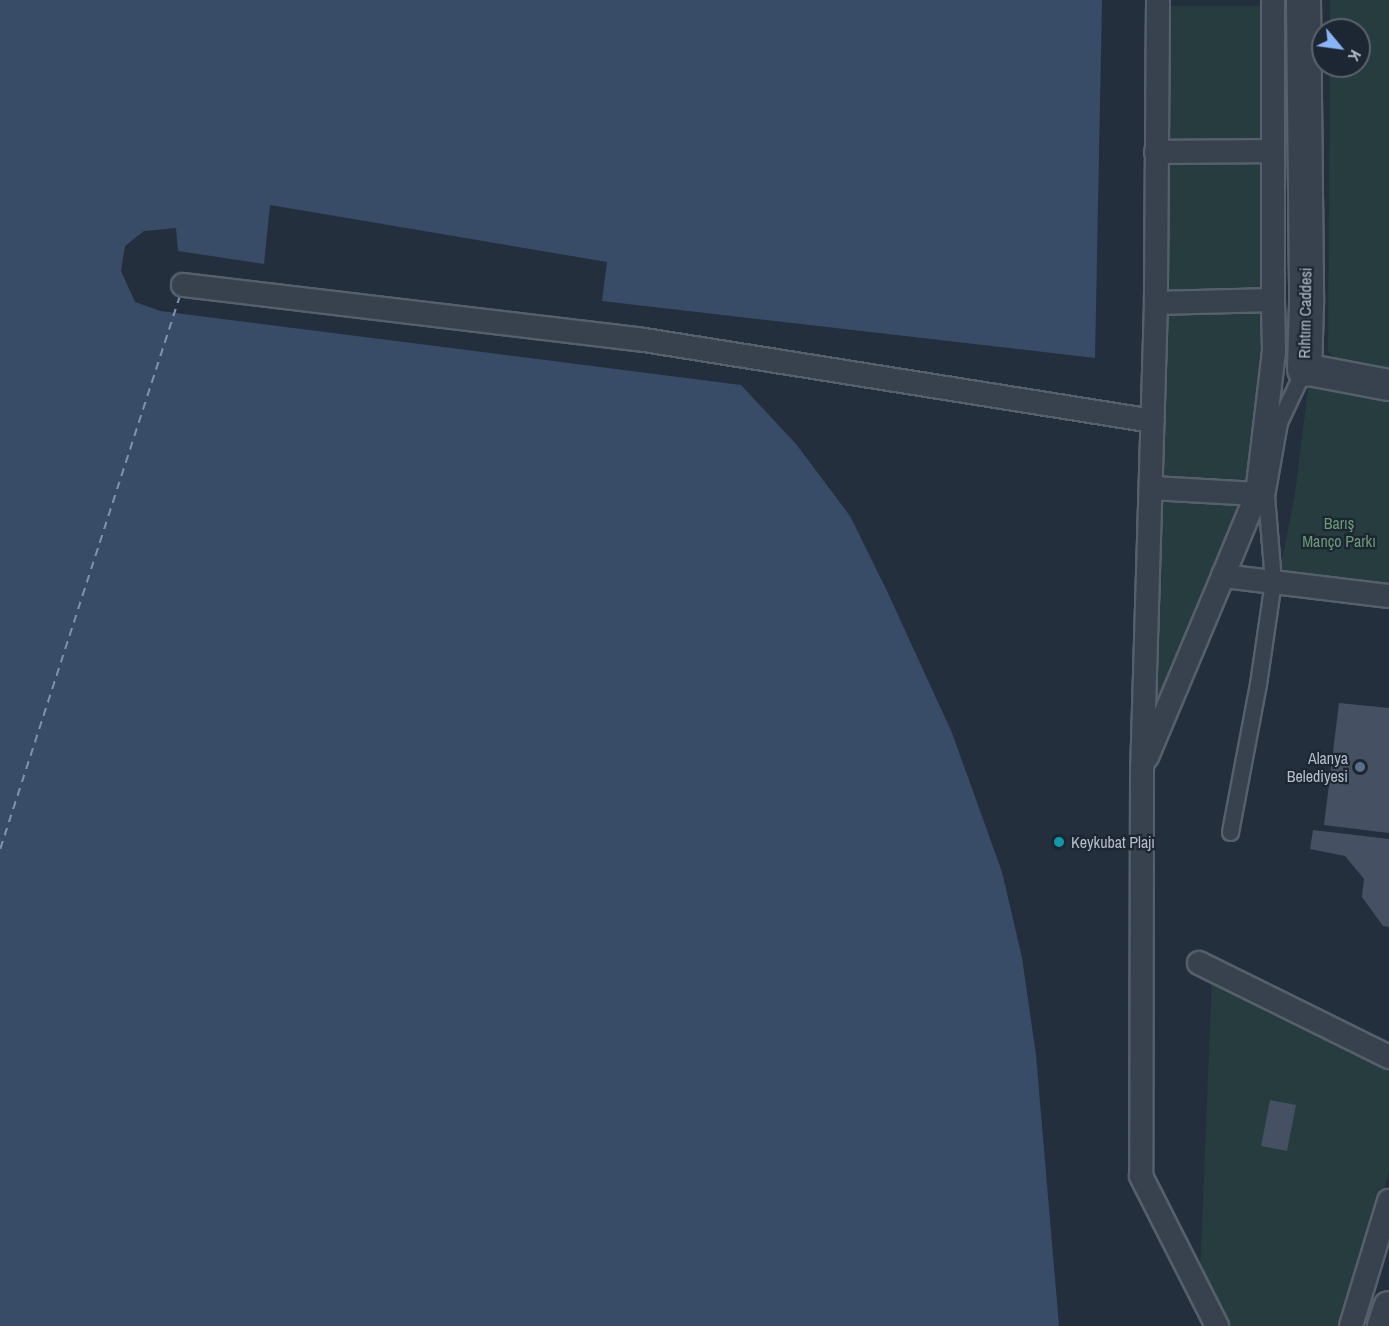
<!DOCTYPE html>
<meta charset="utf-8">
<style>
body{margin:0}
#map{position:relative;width:1389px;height:1326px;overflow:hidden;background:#242f3e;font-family:"Archivo Narrow",sans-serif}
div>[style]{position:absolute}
.green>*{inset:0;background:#263c3f}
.water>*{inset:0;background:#394c67}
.ferry>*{height:1.5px;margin-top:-0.75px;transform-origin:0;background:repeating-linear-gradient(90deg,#7c92b1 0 8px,transparent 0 14px)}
.building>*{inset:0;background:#455162}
.roads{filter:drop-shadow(2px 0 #565f6c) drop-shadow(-2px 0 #565f6c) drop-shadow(0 2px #565f6c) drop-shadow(0 -2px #565f6c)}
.service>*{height:15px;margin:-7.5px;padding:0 7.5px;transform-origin:7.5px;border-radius:7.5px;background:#38414e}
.pedestrian>*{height:22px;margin:-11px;padding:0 11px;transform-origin:11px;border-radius:11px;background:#38414e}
.minor>*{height:30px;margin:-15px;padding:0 15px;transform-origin:15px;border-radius:15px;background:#38414e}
.tertiary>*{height:33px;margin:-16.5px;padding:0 16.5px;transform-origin:16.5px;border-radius:16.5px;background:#38414e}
.dots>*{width:16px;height:16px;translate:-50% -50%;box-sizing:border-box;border:3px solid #1d2633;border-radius:50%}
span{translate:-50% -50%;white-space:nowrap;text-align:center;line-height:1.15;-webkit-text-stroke:4.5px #1d2633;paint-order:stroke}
.street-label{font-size:16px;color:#b4bcc9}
.park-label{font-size:16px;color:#6b9a76}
.poi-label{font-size:16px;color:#b4bcc9}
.right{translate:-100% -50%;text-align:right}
.left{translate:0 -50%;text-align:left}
.north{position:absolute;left:1311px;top:18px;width:60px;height:60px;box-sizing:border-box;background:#1d2633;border:2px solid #59626f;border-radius:50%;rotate:119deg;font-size:16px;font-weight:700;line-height:24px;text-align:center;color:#b4bcc9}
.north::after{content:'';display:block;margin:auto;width:21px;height:27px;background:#8ab4f8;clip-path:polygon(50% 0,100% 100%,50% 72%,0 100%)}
</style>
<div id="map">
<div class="green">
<i style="clip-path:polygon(1330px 0,1389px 0,1389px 368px,1335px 359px,1328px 351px,1330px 66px,1359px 66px,1359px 30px,1330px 30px)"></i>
<i style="clip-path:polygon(1165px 6px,1266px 6px,1266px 145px,1163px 146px)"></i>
<i style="clip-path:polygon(1266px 157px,1268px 295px,1163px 296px,1163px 159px)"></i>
<i style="clip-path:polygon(1267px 306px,1253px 488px,1158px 482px,1162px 309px)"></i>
<i style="clip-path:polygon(1309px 381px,1389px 393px,1389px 589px,1279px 576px,1295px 494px)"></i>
<i style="clip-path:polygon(1158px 494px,1251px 499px,1147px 745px)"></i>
<i style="clip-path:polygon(1212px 976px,1389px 1067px,1389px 1172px,1344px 1326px,1224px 1326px,1200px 1277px)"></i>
</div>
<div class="water">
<i style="clip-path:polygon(0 0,1102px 0,1095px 358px,602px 301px,607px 262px,270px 205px,264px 264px,178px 251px,176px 228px,144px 231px,125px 246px,121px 271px,135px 302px,160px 311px,741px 385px,796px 444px,850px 516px,887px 591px,952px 733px,1002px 872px,1022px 958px,1036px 1055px,1059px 1326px,0 1326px)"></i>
</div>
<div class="ferry">
<i style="left:0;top:849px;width:583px;rotate:-72deg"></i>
</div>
<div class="building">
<i style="clip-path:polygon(1339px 703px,1389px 708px,1389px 833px,1324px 825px)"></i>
<i style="clip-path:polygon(1313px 830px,1389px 839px,1389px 927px,1383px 926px,1362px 897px,1364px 879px,1345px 856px,1310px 849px)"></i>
<i style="clip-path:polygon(1270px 1100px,1296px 1105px,1287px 1151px,1261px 1146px)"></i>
</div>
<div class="roads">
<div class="service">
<i style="left:1230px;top:832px;width:151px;rotate:-79.3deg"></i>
<i style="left:1258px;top:684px;width:104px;rotate:-81.7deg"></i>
<i style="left:1273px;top:581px;width:85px;rotate:-94.7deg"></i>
<i style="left:1266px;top:496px;width:75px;rotate:-80deg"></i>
<i style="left:1279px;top:422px;width:59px;rotate:-64.7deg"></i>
</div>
<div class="pedestrian">
<i style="left:1158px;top:0;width:303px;rotate:90.4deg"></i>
<i style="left:1156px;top:303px;width:466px;rotate:91.7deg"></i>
<i style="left:1142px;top:769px;width:407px;rotate:90.1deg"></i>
<i style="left:1141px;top:1176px;width:168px;rotate:63.1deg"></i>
<i style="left:1156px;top:152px;width:117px;rotate:-0.5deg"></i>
<i style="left:183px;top:285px;width:458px;rotate:6.8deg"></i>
<i style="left:638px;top:339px;width:521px;rotate:9.05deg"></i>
<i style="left:1156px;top:303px;width:117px;rotate:-1.5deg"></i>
<i style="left:1273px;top:300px;width:300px;rotate:-90deg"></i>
<i style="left:1152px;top:488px;width:105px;rotate:3.3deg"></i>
<i style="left:1223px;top:576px;width:89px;rotate:-67.5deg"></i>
<i style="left:1257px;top:494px;width:143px;rotate:-83.2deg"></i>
<i style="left:1274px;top:352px;width:52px;rotate:-91.1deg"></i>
<i style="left:1147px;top:757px;width:196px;rotate:-67.2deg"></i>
<i style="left:1223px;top:576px;width:167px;rotate:6.9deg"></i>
<i style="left:1199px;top:963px;width:212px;rotate:26.3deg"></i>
<i style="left:1351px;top:1326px;width:131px;rotate:-73.1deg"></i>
</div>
<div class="minor">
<i style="left:1304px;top:369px;width:86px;rotate:10.7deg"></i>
<i style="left:1383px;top:1326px;width:20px;rotate:-72deg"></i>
</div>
<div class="tertiary">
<i style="left:1303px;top:0;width:303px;rotate:89.4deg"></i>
<i style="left:1306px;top:303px;width:66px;rotate:91.7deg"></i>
</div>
</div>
<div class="dots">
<i style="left:1360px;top:767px;background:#5c6f8a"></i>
<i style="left:1059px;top:842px;background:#0f9aa8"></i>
</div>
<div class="street-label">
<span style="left:1305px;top:313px;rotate:-89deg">Rıhtım Caddesi</span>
</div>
<div class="park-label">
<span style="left:1339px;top:532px">Barış<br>Manço Parkı</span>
</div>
<div class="poi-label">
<span class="right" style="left:1348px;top:767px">Alanya<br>Belediyesi</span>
<span class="left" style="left:1071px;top:842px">Keykubat Plajı</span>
</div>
<div class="north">K</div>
</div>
